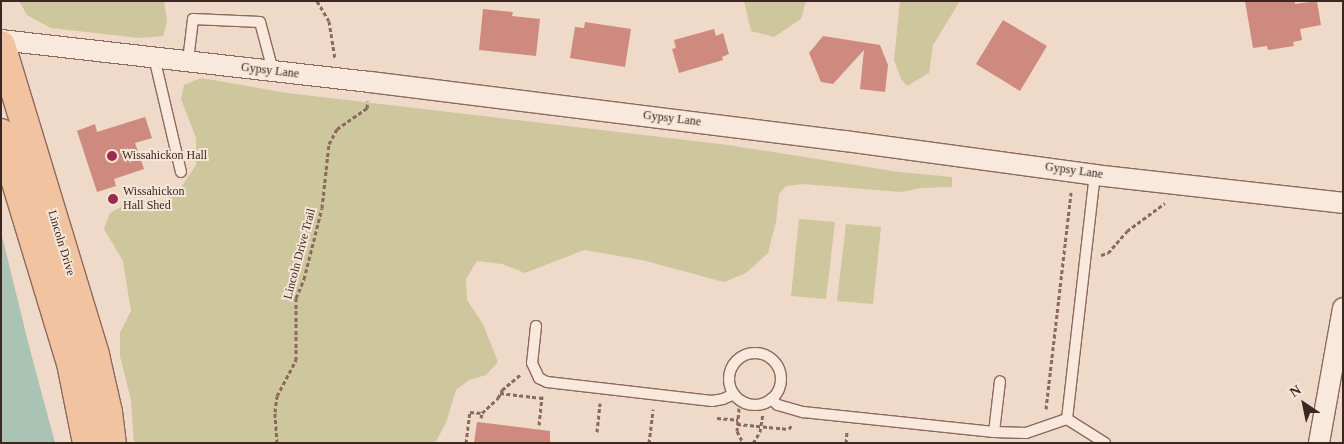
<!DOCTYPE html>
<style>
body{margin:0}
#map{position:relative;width:1344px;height:444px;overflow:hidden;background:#efd9c8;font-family:Georgia,serif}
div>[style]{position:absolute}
.green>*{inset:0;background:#cec69c}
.water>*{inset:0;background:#a9c3b5}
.building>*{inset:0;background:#ce8a7e}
.path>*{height:3px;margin-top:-1.5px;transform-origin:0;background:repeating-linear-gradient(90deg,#8c695d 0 4px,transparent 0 6.5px)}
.roads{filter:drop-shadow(1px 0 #8c695d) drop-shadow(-1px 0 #8c695d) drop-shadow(0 1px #8c695d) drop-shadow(0 -1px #8c695d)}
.service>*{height:10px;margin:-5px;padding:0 5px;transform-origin:5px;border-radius:5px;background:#f9e9dc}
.service>.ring{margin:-5px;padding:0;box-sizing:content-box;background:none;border:10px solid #f9e9dc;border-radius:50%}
.minor>*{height:20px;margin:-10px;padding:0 10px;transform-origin:10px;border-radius:10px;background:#f9e9dc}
.primary>*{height:28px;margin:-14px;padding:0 14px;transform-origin:14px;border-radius:14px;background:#f2c3a1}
.dots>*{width:14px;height:14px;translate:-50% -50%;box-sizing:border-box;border:2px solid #f6e6d8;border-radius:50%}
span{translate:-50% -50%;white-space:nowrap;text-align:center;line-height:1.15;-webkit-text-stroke:4px #f6e6d8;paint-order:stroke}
.street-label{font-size:12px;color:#3c2620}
.poi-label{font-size:12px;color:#3c2620}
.left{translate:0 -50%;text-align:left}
.frame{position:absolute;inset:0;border:2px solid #3c2620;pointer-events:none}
.north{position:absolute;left:1279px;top:379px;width:50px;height:50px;-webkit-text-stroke:4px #f6e6d8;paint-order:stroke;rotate:326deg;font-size:14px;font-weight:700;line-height:20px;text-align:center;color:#3c2620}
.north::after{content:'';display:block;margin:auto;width:18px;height:22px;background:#3c2620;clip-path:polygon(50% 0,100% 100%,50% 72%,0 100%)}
</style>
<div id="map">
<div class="green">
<i style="clip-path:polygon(19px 1px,164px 1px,167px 22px,163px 36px,139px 38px,51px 28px,27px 15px)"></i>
<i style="clip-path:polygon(744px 1px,806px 1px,801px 19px,774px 37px,751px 31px)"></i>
<i style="clip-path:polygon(900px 1px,960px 1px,933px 45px,929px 73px,907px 86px,901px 79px,894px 60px)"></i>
<i style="clip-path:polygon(201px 78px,287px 93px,728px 145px,899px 172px,952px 177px,952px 187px,921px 188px,901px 192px,803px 184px,786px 186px,779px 194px,776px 222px,768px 253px,746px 273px,724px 282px,642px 260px,584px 250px,525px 273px,502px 264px,477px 261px,466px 279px,467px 300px,483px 324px,498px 362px,486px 375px,469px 380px,456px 390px,446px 423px,435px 443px,134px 443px,131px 400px,120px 356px,120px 333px,131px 311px,123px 261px,104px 229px,110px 213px,130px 202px,139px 209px,152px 212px,182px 186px,196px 165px,196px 138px,181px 99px,184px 85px)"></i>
<i style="clip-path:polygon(799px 219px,835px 222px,826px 299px,791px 296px)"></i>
<i style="clip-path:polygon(846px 224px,881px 227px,873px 304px,837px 301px)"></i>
</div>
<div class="water">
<i style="clip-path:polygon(1px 232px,29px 346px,55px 443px,1px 443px)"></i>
</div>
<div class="building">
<i style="clip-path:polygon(1245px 1px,1295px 1px,1295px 4px,1317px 1px,1321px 25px,1300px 29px,1302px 40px,1293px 42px,1294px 46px,1268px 50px,1267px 46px,1253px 48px)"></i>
<i style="clip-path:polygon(483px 9px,513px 12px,512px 16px,540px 19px,536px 56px,479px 50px)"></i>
<i style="clip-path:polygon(1003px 20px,1047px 46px,1020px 91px,976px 64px)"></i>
<i style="clip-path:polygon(585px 22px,631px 29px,625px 67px,570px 58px,575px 27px,584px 28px)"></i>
<i style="clip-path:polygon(714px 29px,716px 36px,723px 33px,729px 54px,722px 57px,723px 60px,679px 73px,672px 49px,676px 48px,674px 40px)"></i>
<i style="clip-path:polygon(823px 36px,880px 45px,888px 65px,885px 92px,860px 89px,864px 50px,833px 84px,821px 82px,809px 53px)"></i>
<i style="clip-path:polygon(145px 117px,152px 138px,135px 143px,144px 169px,114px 179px,116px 186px,97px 192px,77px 131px,95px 124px,97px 132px)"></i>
<i style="clip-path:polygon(477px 422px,550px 431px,550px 443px,474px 443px)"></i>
</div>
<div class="path">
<i style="left:317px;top:1px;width:23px;rotate:59deg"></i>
<i style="left:329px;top:21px;width:37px;rotate:81deg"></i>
<i style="left:1101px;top:255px;width:7px;rotate:-16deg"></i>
<i style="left:1108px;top:253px;width:29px;rotate:-49deg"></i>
<i style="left:1127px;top:231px;width:47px;rotate:-36.4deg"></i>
<i style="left:500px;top:393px;width:42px;rotate:6.8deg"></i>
<i style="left:739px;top:408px;width:23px;rotate:95deg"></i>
<i style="left:737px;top:431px;width:13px;rotate:63deg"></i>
<i style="left:1046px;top:409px;width:218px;rotate:-83.4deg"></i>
<i style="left:481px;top:418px;width:5px;rotate:-79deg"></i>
<i style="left:717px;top:418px;width:21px;rotate:5deg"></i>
<i style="left:737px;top:424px;width:52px;rotate:5.5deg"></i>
<i style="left:789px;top:429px;width:4px;rotate:-56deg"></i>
<i style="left:539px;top:425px;width:29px;rotate:-84deg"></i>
<i style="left:597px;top:432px;width:29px;rotate:-84deg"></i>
<i style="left:277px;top:443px;width:31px;rotate:-94deg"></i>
<i style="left:275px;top:412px;width:16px;rotate:-83deg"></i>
<i style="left:277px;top:396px;width:41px;rotate:-62.2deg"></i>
<i style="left:296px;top:360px;width:62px;rotate:-90deg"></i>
<i style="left:296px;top:298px;width:21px;rotate:-67deg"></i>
<i style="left:304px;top:279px;width:73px;rotate:-75.8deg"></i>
<i style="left:322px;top:208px;width:64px;rotate:-83.8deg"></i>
<i style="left:329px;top:144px;width:17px;rotate:-62deg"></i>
<i style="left:337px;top:129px;width:37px;rotate:-35deg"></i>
<i style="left:367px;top:108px;width:7px;rotate:-82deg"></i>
<i style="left:466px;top:443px;width:31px;rotate:-83deg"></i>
<i style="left:470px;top:412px;width:12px;rotate:5deg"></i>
<i style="left:482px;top:413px;width:22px;rotate:-43deg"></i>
<i style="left:498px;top:398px;width:9px;rotate:-63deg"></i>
<i style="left:502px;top:390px;width:25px;rotate:-40deg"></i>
<i style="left:649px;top:443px;width:34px;rotate:-83deg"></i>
<i style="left:753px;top:443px;width:13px;rotate:-58deg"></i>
<i style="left:760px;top:432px;width:18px;rotate:-81deg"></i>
<i style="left:846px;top:443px;width:12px;rotate:-85deg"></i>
<i style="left:1059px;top:443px;width:7px"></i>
</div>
<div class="roads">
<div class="service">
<i style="left:154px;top:57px;width:118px;rotate:76.8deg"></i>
<i style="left:188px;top:61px;width:42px;rotate:-83.2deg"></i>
<i style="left:193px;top:19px;width:67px;rotate:2.6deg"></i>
<i style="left:260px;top:22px;width:51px;rotate:75.1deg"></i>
<i style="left:536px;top:326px;width:37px;rotate:96deg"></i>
<i style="left:532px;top:363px;width:17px;rotate:65deg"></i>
<i style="left:539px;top:378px;width:9px;rotate:27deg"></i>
<i style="left:547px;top:382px;width:166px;rotate:6.6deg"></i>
<i style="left:712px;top:401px;width:11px;rotate:-10deg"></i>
<i style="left:723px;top:399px;width:12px;rotate:-24deg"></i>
<i class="ring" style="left:729px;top:353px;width:42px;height:42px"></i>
<i style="left:771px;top:399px;width:9px;rotate:41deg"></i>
<i style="left:778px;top:405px;width:26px;rotate:16deg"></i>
<i style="left:803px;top:412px;width:192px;rotate:6deg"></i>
<i style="left:994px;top:432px;width:51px;rotate:-83.3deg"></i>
<i style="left:1067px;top:419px;width:246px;rotate:-83.5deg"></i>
<i style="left:994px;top:432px;width:32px;rotate:2deg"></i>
<i style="left:1026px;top:433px;width:43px;rotate:-18.9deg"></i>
<i style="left:1067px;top:419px;width:45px;rotate:32.3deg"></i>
</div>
<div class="minor">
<i style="left:1px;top:40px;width:371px;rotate:6.5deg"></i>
<i style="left:370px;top:82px;width:479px;rotate:7.1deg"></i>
<i style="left:845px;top:141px;width:252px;rotate:7.7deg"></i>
<i style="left:1095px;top:175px;width:250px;rotate:6.4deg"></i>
<i style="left:1319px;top:443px;width:137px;rotate:-79.9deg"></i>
</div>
<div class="primary">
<i style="left:1px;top:45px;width:324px;rotate:73.1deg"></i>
<i style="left:95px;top:355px;width:58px;rotate:77.2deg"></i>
<i style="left:108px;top:412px;width:31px;rotate:83deg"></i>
<i style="left:1px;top:133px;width:240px;rotate:73.1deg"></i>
<i style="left:71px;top:363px;width:82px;rotate:78.7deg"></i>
</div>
</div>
<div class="dots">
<i style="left:112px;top:156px;background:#9c2c4b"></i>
<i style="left:113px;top:199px;background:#9c2c4b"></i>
</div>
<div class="street-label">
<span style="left:270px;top:71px;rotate:7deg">Gypsy Lane</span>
<span style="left:672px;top:119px;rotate:7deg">Gypsy Lane</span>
<span style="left:1074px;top:171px;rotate:8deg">Gypsy Lane</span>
<span style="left:61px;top:243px;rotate:73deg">Lincoln Drive</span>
<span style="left:300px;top:254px;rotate:-75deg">Lincoln Drive Trail</span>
</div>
<div class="poi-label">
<span class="left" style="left:122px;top:156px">Wissahickon Hall</span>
<span class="left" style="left:123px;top:199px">Wissahickon<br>Hall Shed</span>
</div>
<div class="frame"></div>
<div class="north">N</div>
</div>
